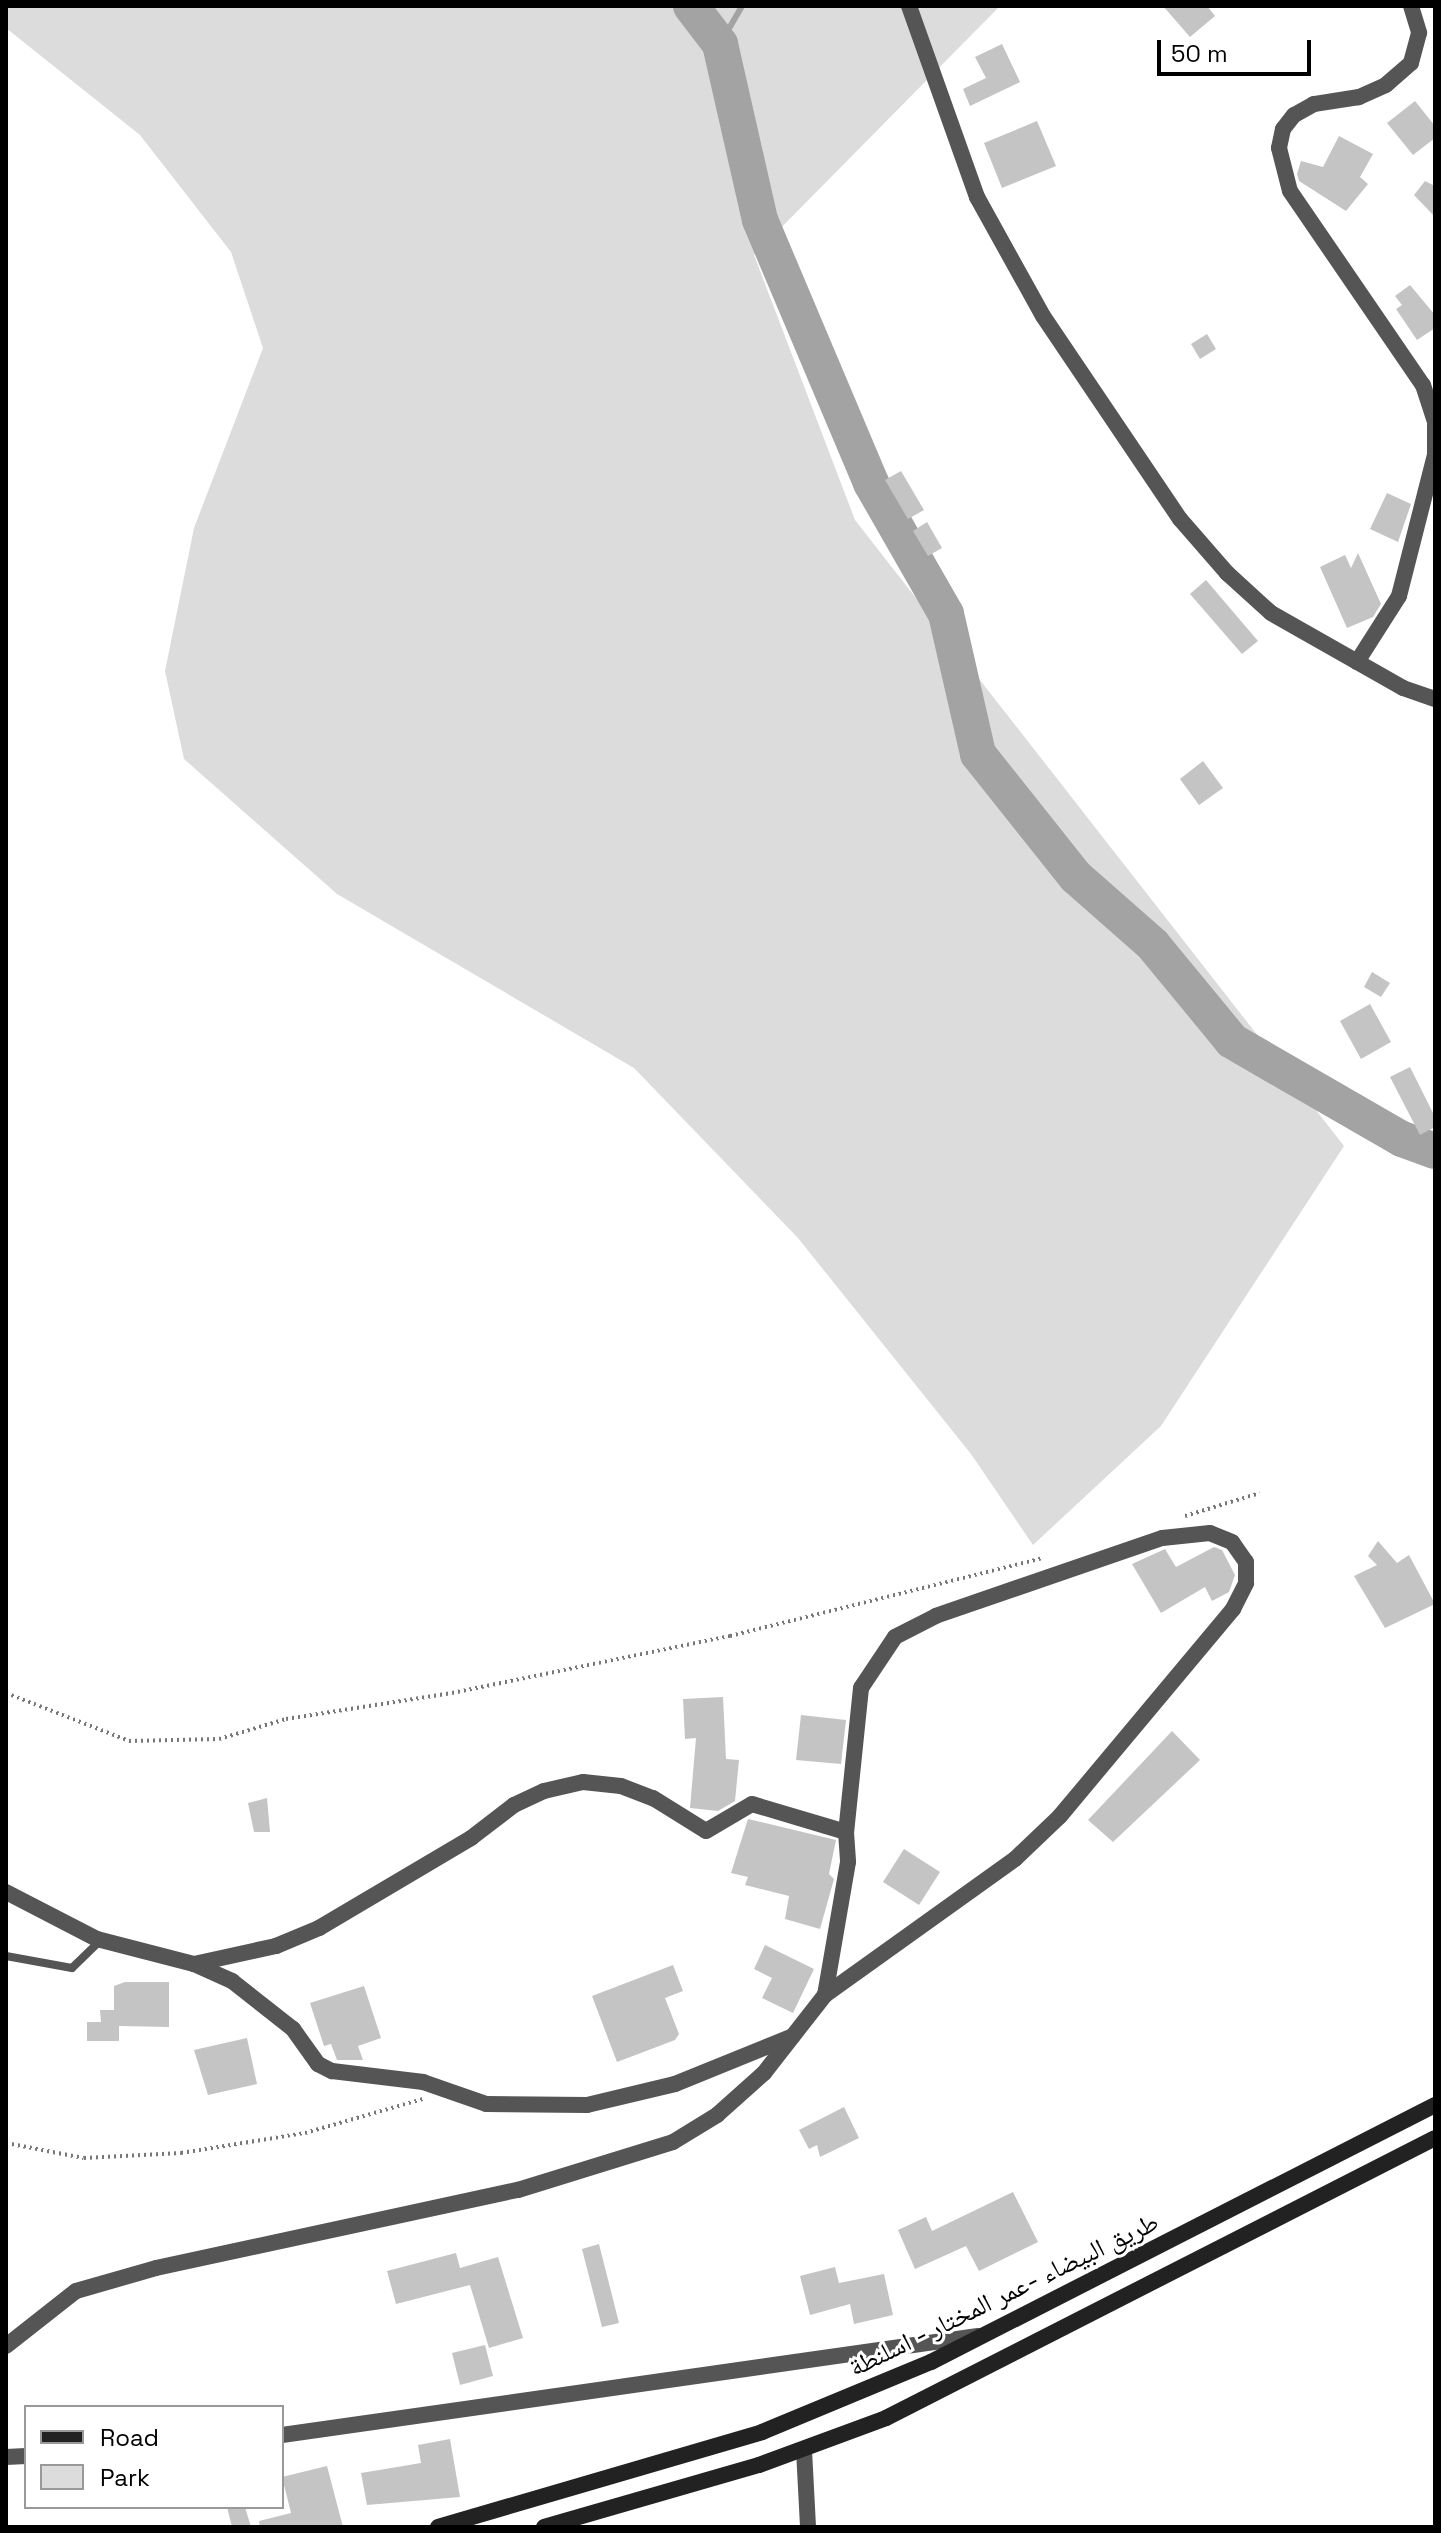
<!DOCTYPE html>
<meta charset="utf-8">
<style>
body{margin:0}
#map{position:relative;width:1441px;height:2533px;overflow:hidden;background:#fff;font-family:"Space Grotesk","Noto Naskh Arabic",sans-serif}
div>[style]{position:absolute}
.green>*{inset:0;background:#dcdcdc}
.stream>*{height:6px;margin:-3px;padding:0 3px;transform-origin:3px;border-radius:3px;background:#a3a3a3}
.river>*{height:36px;margin:-18px;padding:0 18px;transform-origin:18px;border-radius:18px;background:#a3a3a3}
.building>*{inset:0;background:#c4c4c4}
.path>*{height:4px;margin-top:-2px;transform-origin:0;background:repeating-linear-gradient(90deg,#777 0 2px,transparent 0 6px)}
.service>*{height:8px;margin:-4px;padding:0 4px;transform-origin:4px;border-radius:4px;background:#555}
.minor>*{height:16px;margin:-8px;padding:0 8px;transform-origin:8px;border-radius:8px;background:#555}
.secondary>*{height:16px;margin:-8px;padding:0 8px;transform-origin:8px;border-radius:8px;background:#222}
span{translate:-50% -50%;white-space:nowrap;text-align:center;line-height:1.15;-webkit-text-stroke:6px #fff;paint-order:stroke}
.street-label{font-size:26px;color:#000}
.frame{position:absolute;inset:0;border:8px solid #000;pointer-events:none}
.legend{position:absolute;left:24px;top:2405px;width:260px;height:104px;box-sizing:border-box;background:#fff;border:2px solid #999;margin:0;padding:10px 14px;list-style:none;font-size:24px;color:#000}
.legend li{display:flex;align-items:center;gap:16px;height:40px}
.legend b{width:40px;border:2px solid #999}
.scale{position:absolute;left:1157px;top:40px;width:154px;height:36px;box-sizing:border-box;border:4px solid #000;border-top:0;padding-left:10px;font-size:24px;line-height:28px;white-space:nowrap;color:#000;-webkit-text-stroke:6px #fff;paint-order:stroke}
</style>
<div id="map">
<div class="green">
<i style="clip-path:polygon(6px 6px,1000px 6px,754px 255px,855px 520px,1344px 1146px,1161px 1426px,1033px 1545px,971px 1454px,798px 1238px,634px 1068px,337px 894px,184px 759px,165px 671px,194px 528px,263px 348px,231px 252px,140px 135px,6px 28px)"></i>
</div>
<div class="stream">
<i style="left:720px;top:44px;width:44px;rotate:-59.9deg"></i>
</div>
<div class="river">
<i style="left:691px;top:6px;width:48px;rotate:52.7deg"></i>
<i style="left:720px;top:44px;width:180px;rotate:77.2deg"></i>
<i style="left:760px;top:220px;width:285px;rotate:67.1deg"></i>
<i style="left:871px;top:483px;width:151px;rotate:60.2deg"></i>
<i style="left:946px;top:614px;width:144px;rotate:77.1deg"></i>
<i style="left:978px;top:754px;width:157px;rotate:51.5deg"></i>
<i style="left:1076px;top:877px;width:103px;rotate:41.4deg"></i>
<i style="left:1153px;top:945px;width:124px;rotate:50.5deg"></i>
<i style="left:1232px;top:1041px;width:196px;rotate:30deg"></i>
<i style="left:1402px;top:1139px;width:35px;rotate:20deg"></i>
</div>
<div class="building">
<i style="clip-path:polygon(1163px 6px,1207px 6px,1215px 16px,1190px 37px)"></i>
<i style="clip-path:polygon(1002px 44px,1020px 82px,970px 106px,963px 89px,986px 78px,975px 57px)"></i>
<i style="clip-path:polygon(1415px 101px,1435px 126px,1435px 138px,1413px 155px,1387px 123px)"></i>
<i style="clip-path:polygon(1037px 121px,1056px 166px,1002px 188px,984px 143px)"></i>
<i style="clip-path:polygon(1339px 136px,1373px 154px,1360px 177px,1368px 184px,1346px 211px,1299px 181px,1297px 174px,1301px 161px,1323px 167px)"></i>
<i style="clip-path:polygon(1425px 181px,1435px 186px,1435px 217px,1414px 195px)"></i>
<i style="clip-path:polygon(1410px 285px,1435px 315px,1435px 328px,1417px 340px,1396px 309px,1402px 305px,1395px 296px)"></i>
<i style="clip-path:polygon(1207px 334px,1216px 349px,1200px 359px,1191px 344px)"></i>
<i style="clip-path:polygon(901px 471px,924px 510px,908px 519px,885px 480px)"></i>
<i style="clip-path:polygon(1387px 493px,1411px 504px,1398px 542px,1370px 529px)"></i>
<i style="clip-path:polygon(927px 522px,942px 548px,928px 556px,913px 531px)"></i>
<i style="clip-path:polygon(1358px 553px,1381px 604px,1373px 617px,1347px 628px,1320px 567px,1345px 555px,1351px 568px)"></i>
<i style="clip-path:polygon(1206px 580px,1258px 641px,1242px 654px,1190px 594px)"></i>
<i style="clip-path:polygon(1203px 761px,1223px 788px,1199px 805px,1180px 779px)"></i>
<i style="clip-path:polygon(1372px 972px,1390px 983px,1381px 997px,1364px 987px)"></i>
<i style="clip-path:polygon(1370px 1004px,1391px 1042px,1361px 1059px,1340px 1021px)"></i>
<i style="clip-path:polygon(1410px 1067px,1435px 1117px,1435px 1127px,1420px 1135px,1390px 1077px)"></i>
<i style="clip-path:polygon(1378px 1541px,1397px 1563px,1409px 1555px,1435px 1604px,1385px 1628px,1354px 1576px,1377px 1565px,1368px 1556px)"></i>
<i style="clip-path:polygon(1214px 1547px,1222px 1550px,1235px 1575px,1229px 1592px,1212px 1601px,1205px 1587px,1161px 1613px,1132px 1564px,1165px 1549px,1176px 1567px)"></i>
<i style="clip-path:polygon(723px 1697px,726px 1759px,739px 1760px,735px 1801px,718px 1811px,690px 1808px,696px 1738px,685px 1739px,683px 1699px)"></i>
<i style="clip-path:polygon(801px 1715px,846px 1720px,841px 1764px,796px 1760px)"></i>
<i style="clip-path:polygon(1172px 1731px,1200px 1760px,1113px 1842px,1088px 1820px)"></i>
<i style="clip-path:polygon(267px 1798px,270px 1832px,254px 1832px,248px 1803px)"></i>
<i style="clip-path:polygon(748px 1819px,836px 1840px,829px 1874px,834px 1879px,820px 1929px,785px 1919px,789px 1896px,745px 1885px,748px 1877px,731px 1873px)"></i>
<i style="clip-path:polygon(904px 1849px,940px 1872px,919px 1905px,883px 1882px)"></i>
<i style="clip-path:polygon(765px 1945px,814px 1969px,793px 2013px,762px 1998px,772px 1978px,754px 1969px)"></i>
<i style="clip-path:polygon(673px 1965px,683px 1991px,665px 1998px,679px 2034px,675px 2040px,617px 2062px,592px 1996px)"></i>
<i style="clip-path:polygon(125px 1982px,169px 1982px,169px 2027px,119px 2026px,119px 2041px,87px 2041px,87px 2022px,101px 2022px,100px 2010px,114px 2010px,114px 1986px)"></i>
<i style="clip-path:polygon(364px 1986px,381px 2038px,358px 2046px,363px 2060px,337px 2060px,331px 2044px,324px 2046px,310px 2003px)"></i>
<i style="clip-path:polygon(247px 2038px,257px 2084px,208px 2095px,194px 2050px)"></i>
<i style="clip-path:polygon(844px 2107px,859px 2138px,820px 2157px,817px 2145px,809px 2149px,799px 2130px)"></i>
<i style="clip-path:polygon(1013px 2192px,1038px 2242px,979px 2271px,966px 2246px,915px 2269px,898px 2230px,926px 2217px,932px 2231px)"></i>
<i style="clip-path:polygon(599px 2244px,619px 2323px,602px 2327px,582px 2249px)"></i>
<i style="clip-path:polygon(456px 2253px,460px 2268px,498px 2257px,523px 2338px,489px 2348px,470px 2285px,396px 2304px,387px 2271px)"></i>
<i style="clip-path:polygon(835px 2267px,839px 2283px,884px 2274px,893px 2315px,854px 2324px,850px 2304px,810px 2315px,800px 2276px)"></i>
<i style="clip-path:polygon(485px 2345px,493px 2376px,460px 2385px,452px 2353px)"></i>
<i style="clip-path:polygon(450px 2439px,460px 2497px,367px 2505px,361px 2473px,421px 2463px,418px 2445px)"></i>
<i style="clip-path:polygon(327px 2466px,343px 2527px,260px 2527px,259px 2521px,291px 2513px,282px 2477px)"></i>
<i style="clip-path:polygon(227px 2507px,245px 2507px,251px 2527px,232px 2527px)"></i>
</div>
<div class="path">
<i style="left:1185px;top:1516px;width:78px;rotate:-17deg"></i>
<i style="left:6px;top:1693px;width:132px;rotate:21.3deg"></i>
<i style="left:129px;top:1741px;width:90px;rotate:-1.3deg"></i>
<i style="left:219px;top:1739px;width:70px;rotate:-16.6deg"></i>
<i style="left:286px;top:1719px;width:168px;rotate:-8.9deg"></i>
<i style="left:452px;top:1693px;width:284px;rotate:-11.6deg"></i>
<i style="left:730px;top:1636px;width:322px;rotate:-14deg"></i>
<i style="left:6px;top:2143px;width:79px;rotate:10.9deg"></i>
<i style="left:84px;top:2158px;width:97px;rotate:-3deg"></i>
<i style="left:181px;top:2153px;width:126px;rotate:-9.2deg"></i>
<i style="left:305px;top:2133px;width:123px;rotate:-16.1deg"></i>
</div>
<div class="service">
<i style="left:6px;top:1956px;width:67px;rotate:10.3deg"></i>
<i style="left:72px;top:1968px;width:40px;rotate:-44deg"></i>
</div>
<div class="minor">
<i style="left:909px;top:6px;width:203px;rotate:70.4deg"></i>
<i style="left:977px;top:197px;width:136px;rotate:61deg"></i>
<i style="left:1043px;top:316px;width:245px;rotate:56deg"></i>
<i style="left:1180px;top:519px;width:72px;rotate:49deg"></i>
<i style="left:1227px;top:573px;width:59px;rotate:42.3deg"></i>
<i style="left:1271px;top:613px;width:152px;rotate:29.6deg"></i>
<i style="left:1403px;top:688px;width:34px;rotate:19deg"></i>
<i style="left:1411px;top:6px;width:28px;rotate:73deg"></i>
<i style="left:1419px;top:33px;width:31px;rotate:105deg"></i>
<i style="left:1411px;top:63px;width:33px;rotate:139deg"></i>
<i style="left:1386px;top:85px;width:30px;rotate:156deg"></i>
<i style="left:1359px;top:97px;width:46px;rotate:171.2deg"></i>
<i style="left:1314px;top:104px;width:23px;rotate:151deg"></i>
<i style="left:1294px;top:115px;width:18px;rotate:128deg"></i>
<i style="left:1283px;top:129px;width:19px;rotate:102deg"></i>
<i style="left:1279px;top:148px;width:44px;rotate:75.7deg"></i>
<i style="left:1290px;top:191px;width:235px;rotate:55.6deg"></i>
<i style="left:1423px;top:385px;width:39px;rotate:72deg"></i>
<i style="left:1357px;top:662px;width:78px;rotate:-57.5deg"></i>
<i style="left:1399px;top:596px;width:146px;rotate:-75.7deg"></i>
<i style="left:1435px;top:455px;width:32px;rotate:-90deg"></i>
<i style="left:6px;top:1892px;width:102px;rotate:27.3deg"></i>
<i style="left:97px;top:1939px;width:100px;rotate:14.5deg"></i>
<i style="left:194px;top:1964px;width:42px;rotate:24.1deg"></i>
<i style="left:232px;top:1981px;width:78px;rotate:38.2deg"></i>
<i style="left:293px;top:2029px;width:43px;rotate:54.5deg"></i>
<i style="left:318px;top:2064px;width:16px;rotate:27deg"></i>
<i style="left:332px;top:2071px;width:92px;rotate:6.9deg"></i>
<i style="left:423px;top:2082px;width:67px;rotate:19.2deg"></i>
<i style="left:486px;top:2104px;width:101px;rotate:0.6deg"></i>
<i style="left:587px;top:2105px;width:90px;rotate:-13.4deg"></i>
<i style="left:675px;top:2084px;width:127px;rotate:-22.1deg"></i>
<i style="left:194px;top:1964px;width:84px;rotate:-12.4deg"></i>
<i style="left:276px;top:1946px;width:47px;rotate:-22.7deg"></i>
<i style="left:319px;top:1928px;width:177px;rotate:-30.6deg"></i>
<i style="left:471px;top:1838px;width:54px;rotate:-37.5deg"></i>
<i style="left:514px;top:1805px;width:33px;rotate:-25deg"></i>
<i style="left:544px;top:1791px;width:40px;rotate:-13deg"></i>
<i style="left:583px;top:1782px;width:38px;rotate:6deg"></i>
<i style="left:621px;top:1786px;width:34px;rotate:21deg"></i>
<i style="left:653px;top:1798px;width:62px;rotate:31.9deg"></i>
<i style="left:706px;top:1831px;width:53px;rotate:-30.4deg"></i>
<i style="left:752px;top:1804px;width:98px;rotate:16.6deg"></i>
<i style="left:846px;top:1832px;width:30px;rotate:86deg"></i>
<i style="left:848px;top:1862px;width:135px;rotate:99.8deg"></i>
<i style="left:6px;top:2346px;width:89px;rotate:-38.2deg"></i>
<i style="left:76px;top:2291px;width:83px;rotate:-16deg"></i>
<i style="left:156px;top:2268px;width:370px;rotate:-12.2deg"></i>
<i style="left:518px;top:2190px;width:162px;rotate:-17.2deg"></i>
<i style="left:673px;top:2142px;width:52px;rotate:-31.5deg"></i>
<i style="left:717px;top:2115px;width:63px;rotate:-41.8deg"></i>
<i style="left:764px;top:2073px;width:99px;rotate:-52deg"></i>
<i style="left:825px;top:1995px;width:234px;rotate:-35.6deg"></i>
<i style="left:1015px;top:1859px;width:62px;rotate:-43.7deg"></i>
<i style="left:1060px;top:1816px;width:270px;rotate:-50.1deg"></i>
<i style="left:1233px;top:1609px;width:29px;rotate:-63deg"></i>
<i style="left:1246px;top:1583px;width:21px;rotate:-90deg"></i>
<i style="left:1246px;top:1562px;width:24px;rotate:-125deg"></i>
<i style="left:1232px;top:1542px;width:24px;rotate:-158deg"></i>
<i style="left:1210px;top:1533px;width:48px;rotate:174.1deg"></i>
<i style="left:1162px;top:1538px;width:239px;rotate:161deg"></i>
<i style="left:936px;top:1616px;width:46px;rotate:152.9deg"></i>
<i style="left:895px;top:1637px;width:61px;rotate:123.7deg"></i>
<i style="left:861px;top:1688px;width:145px;rotate:95.9deg"></i>
<i style="left:282px;top:2435px;width:703px;rotate:-8.1deg"></i>
<i style="left:804px;top:2450px;width:77px;rotate:87deg"></i>
<i style="left:6px;top:2457px;width:20px;rotate:-3deg"></i>
</div>
<div class="secondary">
<i style="left:438px;top:2527px;width:338px;rotate:-16.3deg"></i>
<i style="left:762px;top:2432px;width:183px;rotate:-22.5deg"></i>
<i style="left:931px;top:2362px;width:566px;rotate:-27.02deg"></i>
<i style="left:544px;top:2527px;width:224px;rotate:-16.1deg"></i>
<i style="left:759px;top:2465px;width:135px;rotate:-20.3deg"></i>
<i style="left:886px;top:2418px;width:616px;rotate:-27.02deg"></i>
</div>
<div class="street-label">
<span style="left:1004px;top:2295px;rotate:-26deg">طريق البيضاء -عمر المختار - اسلنطة</span>
</div>
<div class="frame"></div>
<ul class="legend">
<li><b style="height:10px;background:#222"></b>Road</li>
<li><b style="height:22px;background:#dcdcdc"></b>Park</li>
</ul>
<div class="scale">50 m</div>
</div>
